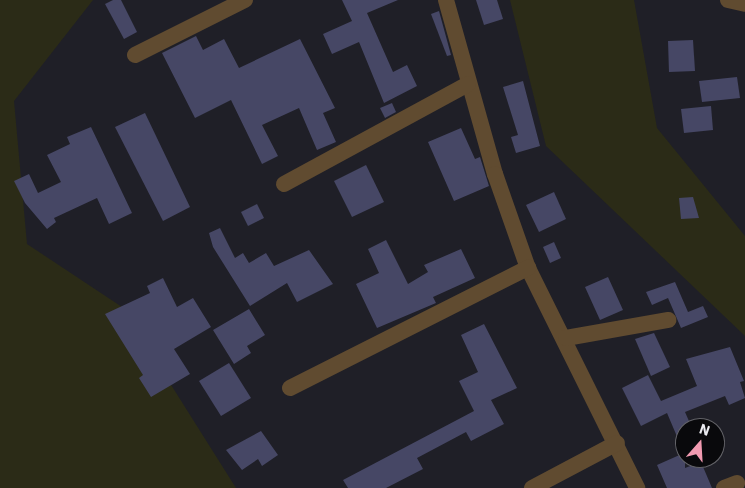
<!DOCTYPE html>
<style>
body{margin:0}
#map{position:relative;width:745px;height:488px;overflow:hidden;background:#1f1f27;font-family:"IBM Plex Sans",sans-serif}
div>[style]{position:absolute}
.green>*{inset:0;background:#2b2b17}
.building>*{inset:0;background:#464765}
.minor>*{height:16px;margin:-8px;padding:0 8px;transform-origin:8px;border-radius:8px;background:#604b30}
span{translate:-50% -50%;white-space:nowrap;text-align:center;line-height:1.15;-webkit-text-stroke:4px #09090c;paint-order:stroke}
.north{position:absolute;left:675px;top:418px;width:50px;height:50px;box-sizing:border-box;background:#09090c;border:1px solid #636368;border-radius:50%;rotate:19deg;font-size:14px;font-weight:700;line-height:20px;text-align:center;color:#ebebf1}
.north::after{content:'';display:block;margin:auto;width:18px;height:22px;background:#f19ab1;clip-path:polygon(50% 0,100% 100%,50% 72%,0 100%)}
</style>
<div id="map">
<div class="green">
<i style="clip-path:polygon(0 0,93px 0,14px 101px,27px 244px,122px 307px,236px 488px,0 488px)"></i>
<i style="clip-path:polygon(510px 0,634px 0,657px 128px,745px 236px,745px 336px,546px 146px)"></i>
</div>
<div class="building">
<i style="clip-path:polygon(113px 0,121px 0,137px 32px,124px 39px,105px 4px)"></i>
<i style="clip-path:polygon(342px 0,398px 0,367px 13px,393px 72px,407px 65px,417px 86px,384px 103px,359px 42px,332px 54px,323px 34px,352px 21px)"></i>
<i style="clip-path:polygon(476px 0,497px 0,503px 19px,484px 25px)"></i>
<i style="clip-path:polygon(439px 11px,451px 55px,447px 56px,431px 14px)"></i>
<i style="clip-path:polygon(196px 36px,203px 50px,224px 39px,239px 68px,300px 39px,335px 108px,323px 113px,336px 142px,317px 150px,299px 108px,262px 125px,278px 156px,262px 164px,231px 100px,195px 118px,162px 53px)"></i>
<i style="clip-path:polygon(693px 40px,695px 71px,669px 72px,668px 41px)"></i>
<i style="clip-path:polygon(737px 77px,740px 98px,702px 102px,699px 81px)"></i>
<i style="clip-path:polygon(523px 81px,540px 146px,516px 153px,511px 137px,518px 135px,503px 87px)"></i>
<i style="clip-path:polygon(392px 103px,396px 112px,385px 118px,380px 108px)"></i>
<i style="clip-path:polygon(711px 106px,713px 130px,684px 133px,681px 109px)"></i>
<i style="clip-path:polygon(145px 113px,190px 207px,163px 221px,115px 127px)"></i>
<i style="clip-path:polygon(91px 127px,132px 213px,109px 224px,97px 198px,54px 218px,56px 222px,47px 229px,25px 203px,14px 181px,29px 174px,38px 193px,61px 182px,47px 155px,70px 144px,67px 137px)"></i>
<i style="clip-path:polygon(461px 128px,475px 159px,480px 157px,489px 186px,454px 201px,428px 142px)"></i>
<i style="clip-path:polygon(366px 165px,384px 202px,352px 217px,334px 181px)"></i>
<i style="clip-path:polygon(554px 192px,566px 219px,539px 232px,526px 205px)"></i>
<i style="clip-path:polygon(693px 197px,699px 218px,681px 219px,679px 198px)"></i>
<i style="clip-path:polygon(257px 204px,264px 218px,248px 226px,241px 212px)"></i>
<i style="clip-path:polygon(220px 228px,235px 258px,243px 253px,249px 263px,266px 253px,274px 266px,309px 250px,333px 284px,297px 302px,287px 283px,250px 306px,213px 247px,209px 233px)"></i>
<i style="clip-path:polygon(386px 240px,408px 284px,428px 272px,424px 265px,461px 249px,475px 278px,433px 297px,436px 303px,377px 328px,356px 284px,379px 273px,368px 249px)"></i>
<i style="clip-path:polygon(554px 242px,561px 258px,550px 263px,543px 247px)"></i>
<i style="clip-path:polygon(608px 277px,623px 310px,600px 320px,585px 287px)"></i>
<i style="clip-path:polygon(163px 278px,177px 307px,193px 298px,211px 327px,174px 349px,190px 374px,151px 397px,139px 378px,143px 375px,105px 314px,150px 293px,147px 286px)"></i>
<i style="clip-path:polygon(675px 282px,688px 312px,703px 306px,708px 317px,681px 328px,668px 298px,652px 305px,646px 292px)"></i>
<i style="clip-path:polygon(249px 309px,265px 335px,247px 346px,251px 353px,234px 364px,213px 330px)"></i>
<i style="clip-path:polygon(484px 324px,517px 388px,491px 400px,504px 424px,471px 441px,466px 432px,417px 458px,423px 469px,386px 488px,348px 488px,343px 480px,474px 411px,459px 381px,478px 372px,461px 335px)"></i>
<i style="clip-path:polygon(654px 333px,670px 367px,651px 376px,635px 339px)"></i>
<i style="clip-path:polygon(730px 347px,744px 381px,740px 382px,745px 398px,729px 405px,725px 396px,685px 412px,692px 428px,685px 428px,685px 468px,701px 462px,712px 488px,667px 488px,657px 465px,684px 453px,667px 413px,641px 426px,622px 388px,648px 375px,661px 401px,697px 386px,686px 359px)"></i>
<i style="clip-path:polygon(229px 363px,251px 398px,221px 416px,199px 381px)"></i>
<i style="clip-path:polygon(261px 431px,278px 455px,262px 466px,258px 459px,242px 470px,226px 450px)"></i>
</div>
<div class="minor">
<i style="left:446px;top:0;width:181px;rotate:74.3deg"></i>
<i style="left:495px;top:174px;width:100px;rotate:70.7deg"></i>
<i style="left:528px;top:268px;width:246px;rotate:63.6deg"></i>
<i style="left:728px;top:0;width:17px;rotate:13deg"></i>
<i style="left:135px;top:55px;width:123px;rotate:-26.6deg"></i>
<i style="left:284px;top:184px;width:209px;rotate:-28.5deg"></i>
<i style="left:566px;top:338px;width:104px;rotate:-10deg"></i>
<i style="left:290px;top:388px;width:267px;rotate:-26.8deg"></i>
<i style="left:532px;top:488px;width:96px;rotate:-27.9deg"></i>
<i style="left:724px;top:488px;width:14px;rotate:-21deg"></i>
</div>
<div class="north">N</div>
</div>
